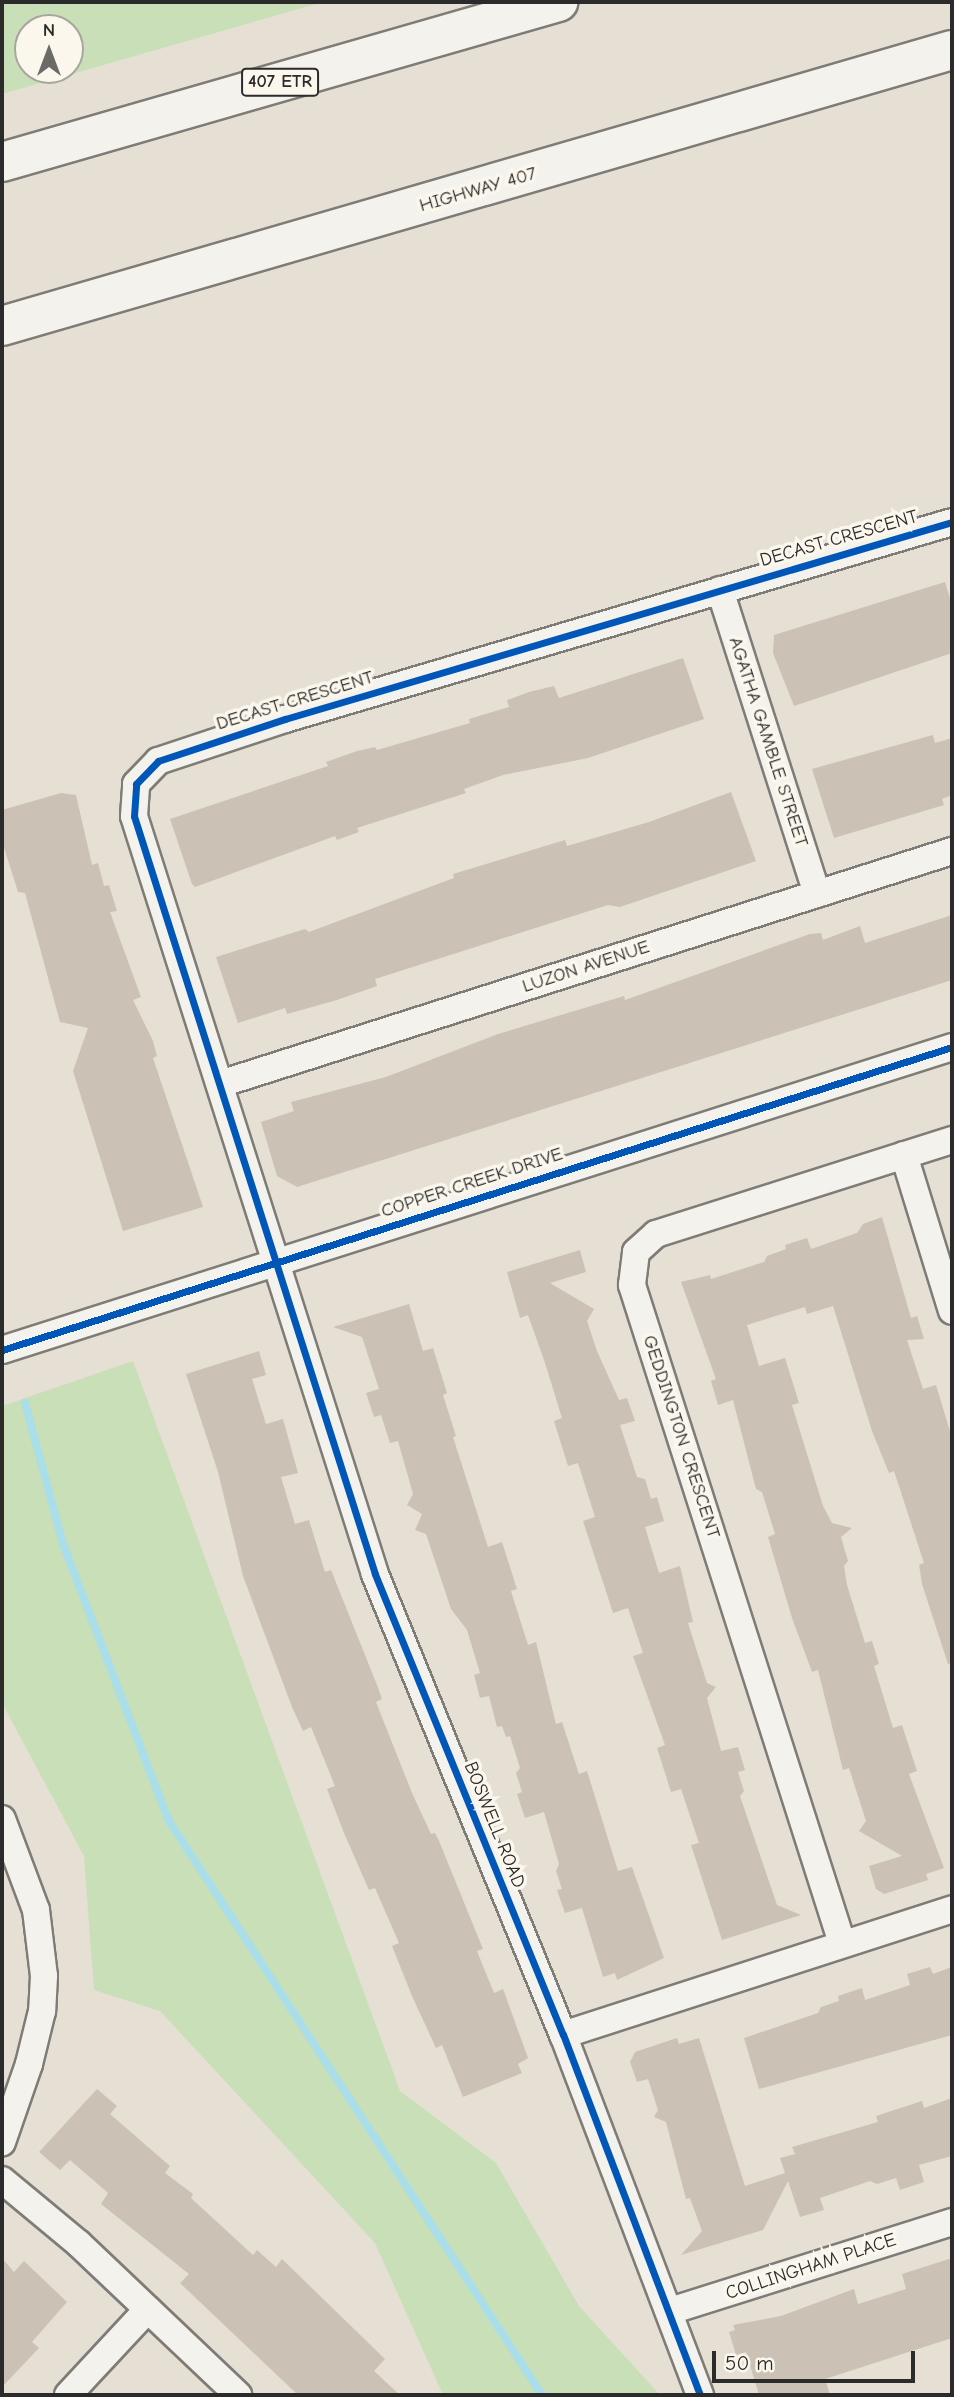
<!DOCTYPE html>
<style>
body{margin:0}
#map{position:relative;width:954px;height:2397px;overflow:hidden;background:#e6dfd4;font-family:"Comic Neue",sans-serif}
div>[style]{position:absolute}
.green>*{inset:0;background:#c8dfb7}
.stream>*{height:8px;margin:-4px;padding:0 4px;transform-origin:4px;border-radius:4px;background:#aadee8}
.building>*{inset:0;background:#cbc2b5}
.roads{filter:drop-shadow(2px 0 #7f7c77) drop-shadow(-2px 0 #7f7c77) drop-shadow(0 2px #7f7c77) drop-shadow(0 -2px #7f7c77)}
.minor>*{height:26px;margin:-13px;padding:0 13px;transform-origin:13px;border-radius:13px;background:#f4f2ed}
.highway>*{height:38px;margin:-19px;padding:0 19px;transform-origin:19px;border-radius:19px;background:#f4f2ed}
.cycleway>*{height:7px;margin:-3.5px;padding:0 3.5px;transform-origin:3.5px;border-radius:3.5px;background:#0057b8}
span{translate:-50% -50%;white-space:nowrap;text-align:center;line-height:1.15;-webkit-text-stroke:7px #fbf7ec;paint-order:stroke}
.shield-label span{padding:2px 5px;background:#fbf7ec;border:2px solid;border-radius:5px;-webkit-text-stroke-width:0}
.shield-label{font-size:18px;color:#2b2b2b;font-weight:700}
.street-label{font-size:19px;color:#2b2b2b}
.frame{position:absolute;inset:0;border:4px solid #2b2b2b;pointer-events:none}
.north{position:absolute;left:14px;top:14px;width:70px;height:70px;box-sizing:border-box;background:#fbf7ec;border:2px solid #a8a59f;border-radius:50%;rotate:0deg;font-size:19px;font-weight:700;line-height:28px;text-align:center;color:#2b2b2b}
.north::after{content:'';display:block;margin:auto;width:24px;height:32px;background:#6c6a66;clip-path:polygon(50% 0,100% 100%,50% 72%,0 100%)}
.scale{position:absolute;left:712px;top:2351px;width:203px;height:32px;box-sizing:border-box;border:4px solid #2b2b2b;border-top:0;padding-left:9px;font-size:21px;line-height:24px;white-space:nowrap;color:#2b2b2b;-webkit-text-stroke:5px #fbf7ec;paint-order:stroke}
</style>
<div id="map">
<div class="green">
<i style="clip-path:polygon(evenodd,2px 2px,323px 2px,2px 94px,2px 2px,28px 28px,70px 28px,70px 70px,28px 70px,28px 28px)"></i>
<i style="clip-path:polygon(133px 1361px,400px 2091px,496px 2163px,579px 2306px,660px 2395px,443px 2395px,375px 2243px,160px 2011px,94px 1990px,84px 1856px,2px 1703px,2px 1406px)"></i>
</div>
<div class="stream">
<i style="left:25px;top:1403px;width:146px;rotate:74.9deg"></i>
<i style="left:63px;top:1544px;width:297px;rotate:69.1deg"></i>
<i style="left:169px;top:1821px;width:685px;rotate:56.98deg"></i>
</div>
<div class="building">
<i style="clip-path:polygon(945px 582px,952px 605px,952px 653px,794px 706px,773px 653px,774px 635px)"></i>
<i style="clip-path:polygon(683px 658px,704px 719px,588px 758px,503px 775px,464px 789px,466px 793px,357px 828px,359px 832px,337px 840px,335px 836px,195px 887px,192px 884px,170px 819px,328px 766px,326px 762px,357px 751px,375px 747px,377px 750px,470px 723px,469px 719px,509px 707px,507px 700px,529px 692px,554px 686px,559px 698px)"></i>
<i style="clip-path:polygon(933px 735px,935px 743px,952px 738px,952px 795px,942px 799px,944px 805px,834px 838px,812px 769px)"></i>
<i style="clip-path:polygon(731px 792px,756px 861px,620px 907px,608px 905px,375px 979px,377px 986px,337px 1000px,287px 1014px,285px 1008px,238px 1023px,216px 957px,305px 929px,309px 932px,454px 878px,453px 874px,565px 840px,567px 846px,649px 822px)"></i>
<i style="clip-path:polygon(61px 793px,76px 795px,92px 865px,98px 863px,104px 886px,109px 885px,117px 911px,110px 912px,141px 997px,133px 1000px,153px 1041px,157px 1056px,153px 1058px,203px 1207px,123px 1231px,73px 1071px,88px 1028px,60px 1022px,25px 893px,18px 892px,2px 841px,2px 810px)"></i>
<i style="clip-path:polygon(952px 915px,952px 980px,297px 1187px,277px 1176px,261px 1122px,294px 1111px,291px 1102px,386px 1077px,498px 1034px,624px 996px,625px 1000px,810px 934px,821px 933px,823px 940px,860px 926px,865px 943px)"></i>
<i style="clip-path:polygon(882px 1217px,911px 1318px,917px 1316px,924px 1339px,907px 1340px,923px 1389px,936px 1385px,952px 1438px,952px 1663px,948px 1664px,922px 1584px,919px 1565px,924px 1563px,894px 1471px,889px 1473px,872px 1431px,833px 1306px,807px 1314px,805px 1307px,747px 1325px,759px 1366px,785px 1358px,799px 1403px,792px 1405px,823px 1506px,832px 1523px,852px 1528px,841px 1537px,848px 1561px,844px 1566px,847px 1585px,865px 1643px,872px 1641px,879px 1664px,874px 1666px,893px 1728px,902px 1725px,917px 1771px,909px 1774px,944px 1868px,926px 1874px,928px 1880px,884px 1894px,876px 1889px,869px 1866px,902px 1856px,859px 1831px,866px 1821px,849px 1768px,843px 1770px,818px 1670px,812px 1672px,792px 1618px,768px 1537px,775px 1534px,762px 1492px,756px 1489px,733px 1400px,718px 1405px,711px 1381px,716px 1379px,681px 1282px,710px 1275px,711px 1279px,764px 1262px,767px 1256px,786px 1249px,785px 1245px,807px 1238px,811px 1249px,857px 1233px,863px 1224px)"></i>
<i style="clip-path:polygon(580px 1250px,586px 1272px,550px 1283px,594px 1309px,587px 1321px,597px 1351px,619px 1400px,627px 1398px,635px 1421px,620px 1425px,637px 1477px,645px 1479px,651px 1499px,657px 1497px,664px 1521px,645px 1527px,659px 1573px,680px 1566px,693px 1622px,688px 1623px,707px 1683px,716px 1687px,707px 1698px,721px 1751px,738px 1747px,745px 1770px,738px 1772px,744px 1791px,740px 1796px,777px 1905px,801px 1915px,722px 1940px,691px 1845px,699px 1843px,681px 1789px,671px 1792px,657px 1748px,665px 1745px,633px 1656px,643px 1653px,628px 1608px,613px 1613px,583px 1521px,595px 1517px,578px 1463px,568px 1466px,554px 1421px,562px 1418px,545px 1363px,528px 1315px,520px 1318px,507px 1272px)"></i>
<i style="clip-path:polygon(409px 1304px,423px 1351px,433px 1348px,447px 1393px,443px 1395px,456px 1436px,453px 1437px,488px 1547px,502px 1542px,517px 1589px,511px 1591px,528px 1645px,536px 1642px,556px 1724px,562px 1722px,579px 1774px,587px 1771px,618px 1871px,632px 1867px,664px 1958px,617px 1980px,615px 1973px,603px 1977px,582px 1908px,565px 1913px,557px 1890px,562px 1889px,556px 1871px,559px 1864px,544px 1812px,525px 1818px,517px 1794px,522px 1792px,516px 1773px,520px 1768px,510px 1736px,506px 1737px,502px 1726px,497px 1727px,489px 1696px,480px 1698px,474px 1675px,480px 1673px,467px 1630px,451px 1609px,426px 1534px,415px 1530px,422px 1514px,407px 1505px,413px 1494px,398px 1441px,390px 1443px,381px 1415px,374px 1417px,366px 1393px,379px 1389px,362px 1337px,333px 1327px)"></i>
<i style="clip-path:polygon(259px 1351px,266px 1375px,252px 1379px,266px 1424px,283px 1419px,298px 1473px,281px 1477px,295px 1524px,309px 1520px,325px 1572px,331px 1570px,377px 1685px,382px 1699px,376px 1702px,412px 1793px,431px 1834px,435px 1833px,439px 1841px,483px 1949px,477px 1951px,494px 1993px,503px 1989px,528px 2058px,518px 2064px,522px 2073px,463px 2097px,442px 2045px,436px 2048px,412px 1996px,392px 1946px,399px 1943px,375px 1888px,369px 1890px,344px 1833px,327px 1789px,335px 1786px,311px 1727px,303px 1731px,292px 1707px,243px 1576px,218px 1472px,186px 1374px)"></i>
<i style="clip-path:polygon(930px 1967px,933px 1974px,952px 1967px,952px 2035px,759px 2089px,744px 2038px,818px 2013px,821px 2007px,839px 2001px,838px 1996px,862px 1988px,865px 2000px,910px 1985px,907px 1974px)"></i>
<i style="clip-path:polygon(677px 2038px,679px 2044px,699px 2038px,745px 2186px,785px 2173px,780px 2158px,795px 2154px,792px 2147px,878px 2122px,876px 2116px,922px 2101px,924px 2108px,952px 2098px,952px 2156px,919px 2165px,924px 2182px,900px 2190px,896px 2178px,877px 2184px,870px 2181px,820px 2198px,824px 2210px,800px 2217px,788px 2181px,763px 2230px,681px 2255px,702px 2231px,690px 2198px,686px 2199px,666px 2122px,654px 2117px,658px 2110px,648px 2079px,637px 2082px,630px 2062px,635px 2052px)"></i>
<i style="clip-path:polygon(97px 2089px,117px 2106px,110px 2114px,170px 2166px,165px 2173px,193px 2194px,191px 2198px,253px 2255px,257px 2250px,276px 2267px,282px 2259px,385px 2359px,374px 2371px,400px 2395px,298px 2395px,180px 2283px,189px 2274px,101px 2204px,108px 2193px,70px 2160px,60px 2170px,39px 2152px)"></i>
<i style="clip-path:polygon(2px 2258px,14px 2272px,24px 2261px,67px 2302px,32px 2342px,39px 2348px,2px 2387px)"></i>
<i style="clip-path:polygon(952px 2258px,952px 2338px,825px 2379px,830px 2395px,759px 2395px,746px 2352px,736px 2355px,729px 2332px,735px 2330px,733px 2325px,781px 2316px,854px 2289px,858px 2304px,906px 2289px,902px 2274px)"></i>
</div>
<div class="roads">
<div class="minor">
<i style="left:720px;top:590px;width:319px;rotate:72.3deg"></i>
<i style="left:220px;top:1084px;width:768px;rotate:-17.66deg"></i>
<i style="left:904px;top:1155px;width:163px;rotate:72.9deg"></i>
<i style="left:2px;top:1350px;width:997px;rotate:-17.69deg"></i>
<i style="left:2px;top:1819px;width:97px;rotate:69.5deg"></i>
<i style="left:36px;top:1910px;width:66px;rotate:83.1deg"></i>
<i style="left:44px;top:1976px;width:35px;rotate:93deg"></i>
<i style="left:42px;top:2011px;width:55px;rotate:103.8deg"></i>
<i style="left:29px;top:2064px;width:83px;rotate:109.1deg"></i>
<i style="left:842px;top:1943px;width:691px;rotate:-107.7deg"></i>
<i style="left:632px;top:1285px;width:33px;rotate:-83deg"></i>
<i style="left:636px;top:1252px;width:27px;rotate:-42deg"></i>
<i style="left:656px;top:1234px;width:311px;rotate:-17.6deg"></i>
<i style="left:563px;top:2035px;width:409px;rotate:-17.9deg"></i>
<i style="left:2px;top:2180px;width:99px;rotate:39.7deg"></i>
<i style="left:78px;top:2243px;width:221px;rotate:43.5deg"></i>
<i style="left:670px;top:2311px;width:296px;rotate:-17.5deg"></i>
<i style="left:68px;top:2395px;width:117px;rotate:-47.1deg"></i>
<i style="left:700px;top:2395px;width:385px;rotate:-110.8deg"></i>
<i style="left:563px;top:2035px;width:498px;rotate:-112.2deg"></i>
<i style="left:375px;top:1574px;width:795px;rotate:-107.64deg"></i>
<i style="left:134px;top:816px;width:32px;rotate:-86deg"></i>
<i style="left:136px;top:784px;width:32px;rotate:-46deg"></i>
<i style="left:158px;top:761px;width:134px;rotate:-18.3deg"></i>
<i style="left:285px;top:719px;width:695px;rotate:-16.45deg"></i>
</div>
<div class="highway">
<i style="left:2px;top:162px;width:579px;rotate:-16.05deg"></i>
<i style="left:2px;top:326px;width:989px;rotate:-16.2deg"></i>
</div>
</div>
<div class="cycleway">
<i style="left:2px;top:1350px;width:997px;rotate:-17.69deg"></i>
<i style="left:700px;top:2395px;width:385px;rotate:-110.8deg"></i>
<i style="left:563px;top:2035px;width:498px;rotate:-112.2deg"></i>
<i style="left:375px;top:1574px;width:795px;rotate:-107.64deg"></i>
<i style="left:134px;top:816px;width:32px;rotate:-86deg"></i>
<i style="left:136px;top:784px;width:32px;rotate:-46deg"></i>
<i style="left:158px;top:761px;width:134px;rotate:-18.3deg"></i>
<i style="left:285px;top:719px;width:695px;rotate:-16.45deg"></i>
</div>
<div class="shield-label">
<span style="left:280px;top:82px">407 ETR</span>
</div>
<div class="street-label">
<span style="left:478px;top:190px;rotate:-16deg">HIGHWAY 407</span>
<span style="left:839px;top:539px;rotate:-16deg">DECAST CRESCENT</span>
<span style="left:295px;top:701px;rotate:-17deg">DECAST CRESCENT</span>
<span style="left:768px;top:742px;rotate:72deg">AGATHA GAMBLE STREET</span>
<span style="left:586px;top:967px;rotate:-18deg">LUZON AVENUE</span>
<span style="left:472px;top:1183px;rotate:-18deg">COPPER CREEK DRIVE</span>
<span style="left:681px;top:1437px;rotate:72deg">GEDDINGTON CRESCENT</span>
<span style="left:494px;top:1825px;rotate:68deg">BOSWELL ROAD</span>
<span style="left:811px;top:2267px;rotate:-18deg">COLLINGHAM PLACE</span>
</div>
<div class="frame"></div>
<div class="north">N</div>
<div class="scale">50 m</div>
</div>
